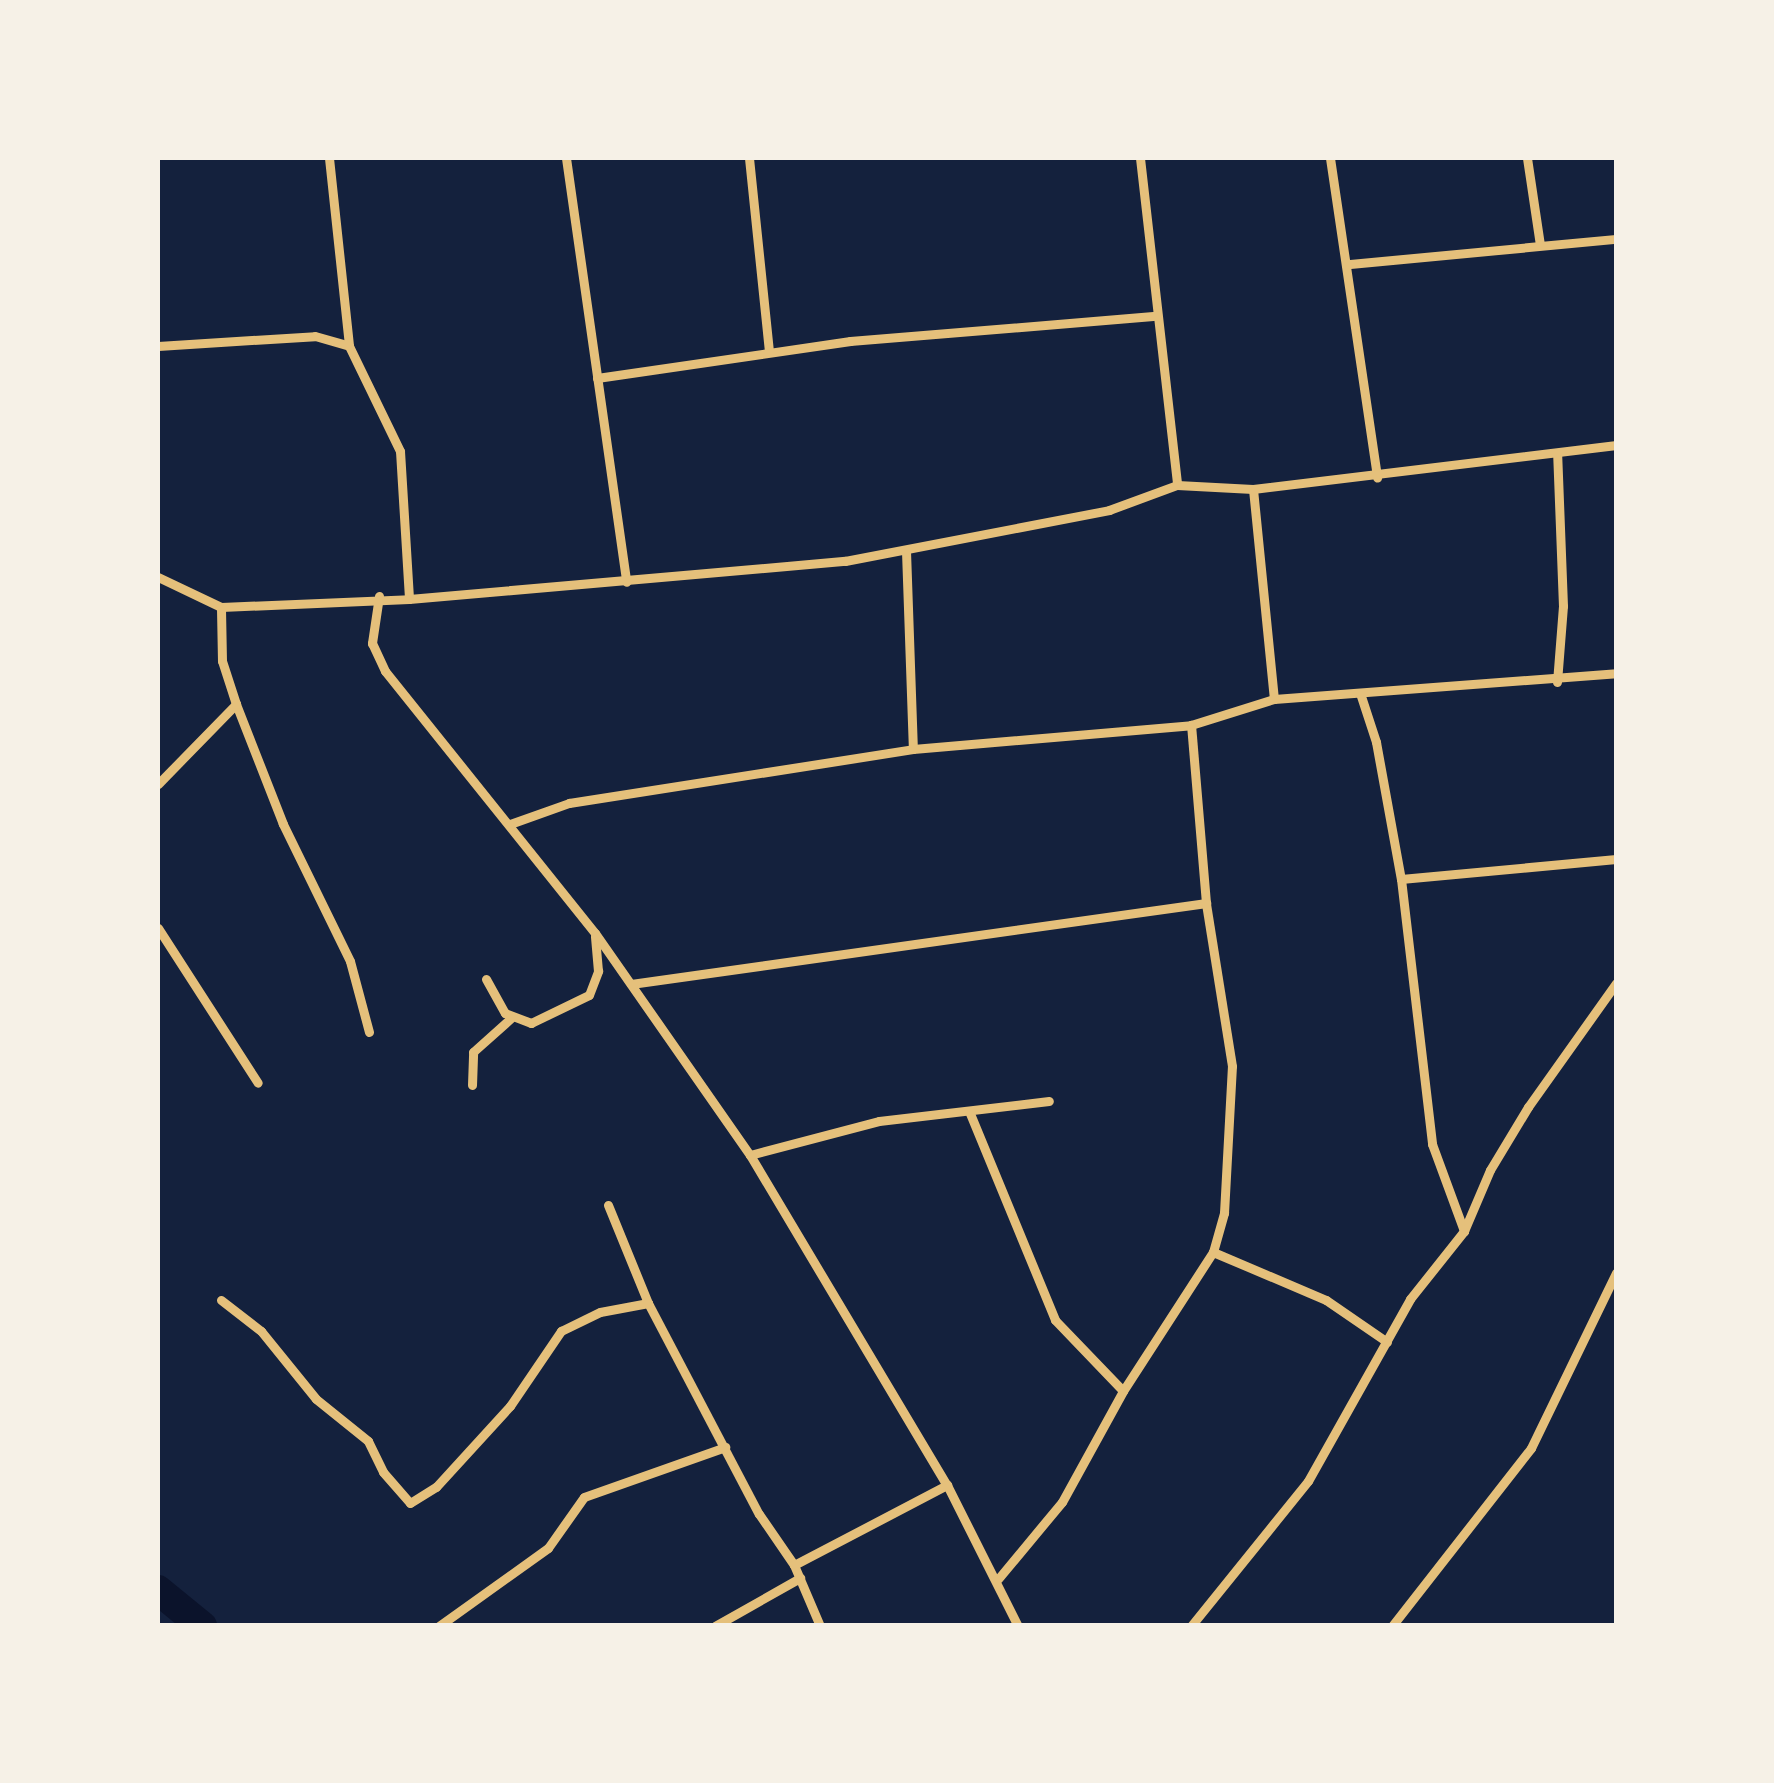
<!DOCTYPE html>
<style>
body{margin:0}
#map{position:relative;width:1774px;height:1783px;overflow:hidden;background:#14213d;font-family:"Titillium Web",sans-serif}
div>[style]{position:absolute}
.river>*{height:30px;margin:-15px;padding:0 15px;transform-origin:15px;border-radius:15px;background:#0b132b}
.minor>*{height:9px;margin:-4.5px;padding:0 4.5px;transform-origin:4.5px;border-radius:4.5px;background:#e5c07b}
span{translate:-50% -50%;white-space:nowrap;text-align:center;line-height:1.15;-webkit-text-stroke:9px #f6f1e7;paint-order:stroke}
.frame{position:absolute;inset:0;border:160px solid #f6f1e7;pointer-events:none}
</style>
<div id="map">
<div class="river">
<i style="left:158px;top:1590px;width:57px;rotate:39.3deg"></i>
</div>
<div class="minor">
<i style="left:329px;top:158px;width:189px;rotate:83.9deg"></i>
<i style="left:566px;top:158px;width:428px;rotate:81.9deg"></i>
<i style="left:749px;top:158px;width:195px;rotate:84.1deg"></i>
<i style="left:1140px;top:158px;width:329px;rotate:83.5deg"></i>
<i style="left:1330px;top:158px;width:323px;rotate:81.6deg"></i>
<i style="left:1527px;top:158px;width:88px;rotate:81.5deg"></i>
<i style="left:1350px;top:264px;width:267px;rotate:-5.4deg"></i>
<i style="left:158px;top:346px;width:157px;rotate:-3.6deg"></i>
<i style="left:315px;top:336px;width:35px;rotate:16deg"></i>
<i style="left:349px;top:346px;width:117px;rotate:64.1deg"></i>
<i style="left:400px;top:451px;width:148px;rotate:86.5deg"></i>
<i style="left:597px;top:378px;width:256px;rotate:-8.3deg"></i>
<i style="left:850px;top:341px;width:307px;rotate:-4.7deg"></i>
<i style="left:1253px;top:489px;width:211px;rotate:84.3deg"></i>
<i style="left:906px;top:551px;width:198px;rotate:88deg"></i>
<i style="left:158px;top:577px;width:70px;rotate:25.5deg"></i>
<i style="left:379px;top:596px;width:48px;rotate:98.5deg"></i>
<i style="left:372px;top:643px;width:31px;rotate:65deg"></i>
<i style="left:385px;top:671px;width:336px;rotate:51.3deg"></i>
<i style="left:595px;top:933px;width:271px;rotate:55.1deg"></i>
<i style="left:750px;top:1155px;width:384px;rotate:59.2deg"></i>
<i style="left:947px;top:1485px;width:158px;rotate:63.3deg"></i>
<i style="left:1557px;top:682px;width:76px;rotate:-85.5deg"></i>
<i style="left:1563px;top:606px;width:153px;rotate:-92.2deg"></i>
<i style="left:1360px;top:693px;width:52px;rotate:71.9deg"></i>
<i style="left:1376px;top:742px;width:139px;rotate:79.7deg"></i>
<i style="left:1401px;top:879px;width:267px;rotate:83.3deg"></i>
<i style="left:1432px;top:1144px;width:93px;rotate:69.8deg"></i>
<i style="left:158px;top:784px;width:112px;rotate:-45.7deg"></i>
<i style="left:510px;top:824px;width:63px;rotate:-19.6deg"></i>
<i style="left:569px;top:803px;width:348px;rotate:-8.9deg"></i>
<i style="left:913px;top:749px;width:279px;rotate:-4.9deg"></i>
<i style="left:1191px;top:725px;width:87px;rotate:-17.4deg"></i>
<i style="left:1274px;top:699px;width:343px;rotate:-4.3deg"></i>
<i style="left:1401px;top:879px;width:216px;rotate:-5.3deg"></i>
<i style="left:158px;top:928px;width:184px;rotate:57.2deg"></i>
<i style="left:486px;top:979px;width:39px;rotate:61deg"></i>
<i style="left:505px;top:1013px;width:28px;rotate:21deg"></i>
<i style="left:531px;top:1023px;width:64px;rotate:-25.8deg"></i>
<i style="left:589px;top:995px;width:26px;rotate:-69deg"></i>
<i style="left:598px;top:971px;width:35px;rotate:-95deg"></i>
<i style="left:631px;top:984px;width:581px;rotate:-8.02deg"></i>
<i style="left:369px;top:1032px;width:73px;rotate:-105deg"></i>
<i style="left:350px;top:961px;width:153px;rotate:-116.1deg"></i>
<i style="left:283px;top:824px;width:129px;rotate:-111.4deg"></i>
<i style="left:236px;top:704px;width:45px;rotate:-108deg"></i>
<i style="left:222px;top:661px;width:54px;rotate:-91.1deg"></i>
<i style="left:221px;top:607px;width:188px;rotate:-2.4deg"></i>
<i style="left:409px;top:599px;width:438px;rotate:-5deg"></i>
<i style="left:845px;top:561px;width:269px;rotate:-10.9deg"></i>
<i style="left:1109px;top:510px;width:72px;rotate:-20.2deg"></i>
<i style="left:1177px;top:485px;width:76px;rotate:3deg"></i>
<i style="left:1253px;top:489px;width:366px;rotate:-6.9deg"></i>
<i style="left:472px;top:1085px;width:33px;rotate:-88deg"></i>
<i style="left:473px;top:1052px;width:51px;rotate:-41.8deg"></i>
<i style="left:969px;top:1111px;width:226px;rotate:67.6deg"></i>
<i style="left:1055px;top:1320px;width:98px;rotate:46.2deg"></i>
<i style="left:750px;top:1155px;width:133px;rotate:-14.8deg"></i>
<i style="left:879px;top:1121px;width:171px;rotate:-6.7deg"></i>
<i style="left:608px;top:1205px;width:106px;rotate:67.8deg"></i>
<i style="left:648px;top:1303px;width:238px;rotate:62.3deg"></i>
<i style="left:759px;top:1514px;width:62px;rotate:55.5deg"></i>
<i style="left:794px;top:1565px;width:66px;rotate:66.9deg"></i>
<i style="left:1213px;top:1252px;width:123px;rotate:23deg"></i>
<i style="left:1326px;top:1300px;width:74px;rotate:34.5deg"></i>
<i style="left:221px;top:1300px;width:51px;rotate:37.8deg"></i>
<i style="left:261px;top:1331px;width:87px;rotate:51deg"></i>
<i style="left:316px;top:1399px;width:67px;rotate:38.9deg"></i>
<i style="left:368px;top:1441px;width:34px;rotate:64deg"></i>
<i style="left:383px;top:1472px;width:41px;rotate:48.9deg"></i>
<i style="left:410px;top:1503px;width:31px;rotate:-32deg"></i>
<i style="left:436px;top:1487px;width:110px;rotate:-47.6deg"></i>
<i style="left:510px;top:1406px;width:91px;rotate:-55.8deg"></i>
<i style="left:561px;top:1331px;width:43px;rotate:-26deg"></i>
<i style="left:600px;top:1312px;width:49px;rotate:-10.6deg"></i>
<i style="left:794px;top:1565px;width:173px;rotate:-27.6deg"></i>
<i style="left:998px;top:1579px;width:100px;rotate:-50.3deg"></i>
<i style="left:1062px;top:1502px;width:127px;rotate:-61.2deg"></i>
<i style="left:1123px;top:1391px;width:166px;rotate:-57.1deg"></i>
<i style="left:1213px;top:1252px;width:41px;rotate:-74.2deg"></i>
<i style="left:1224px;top:1213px;width:147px;rotate:-86.9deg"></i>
<i style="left:1232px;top:1066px;width:165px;rotate:-99.1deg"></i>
<i style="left:1206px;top:903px;width:179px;rotate:-94.8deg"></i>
<i style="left:439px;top:1626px;width:134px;rotate:-35.6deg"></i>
<i style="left:548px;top:1548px;width:62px;rotate:-54.8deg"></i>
<i style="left:584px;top:1497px;width:150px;rotate:-19.5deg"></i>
<i style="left:715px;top:1626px;width:98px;rotate:-29.5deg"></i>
<i style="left:1191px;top:1626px;width:186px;rotate:-51.1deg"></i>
<i style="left:1308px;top:1481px;width:209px;rotate:-60.7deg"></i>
<i style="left:1410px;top:1299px;width:87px;rotate:-51.5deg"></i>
<i style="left:1464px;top:1231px;width:66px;rotate:-66.9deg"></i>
<i style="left:1490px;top:1170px;width:74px;rotate:-58.9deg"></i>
<i style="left:1528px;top:1107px;width:152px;rotate:-54.6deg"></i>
<i style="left:1392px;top:1626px;width:226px;rotate:-52deg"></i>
<i style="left:1531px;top:1448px;width:195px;rotate:-64.1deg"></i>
</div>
<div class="frame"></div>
</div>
